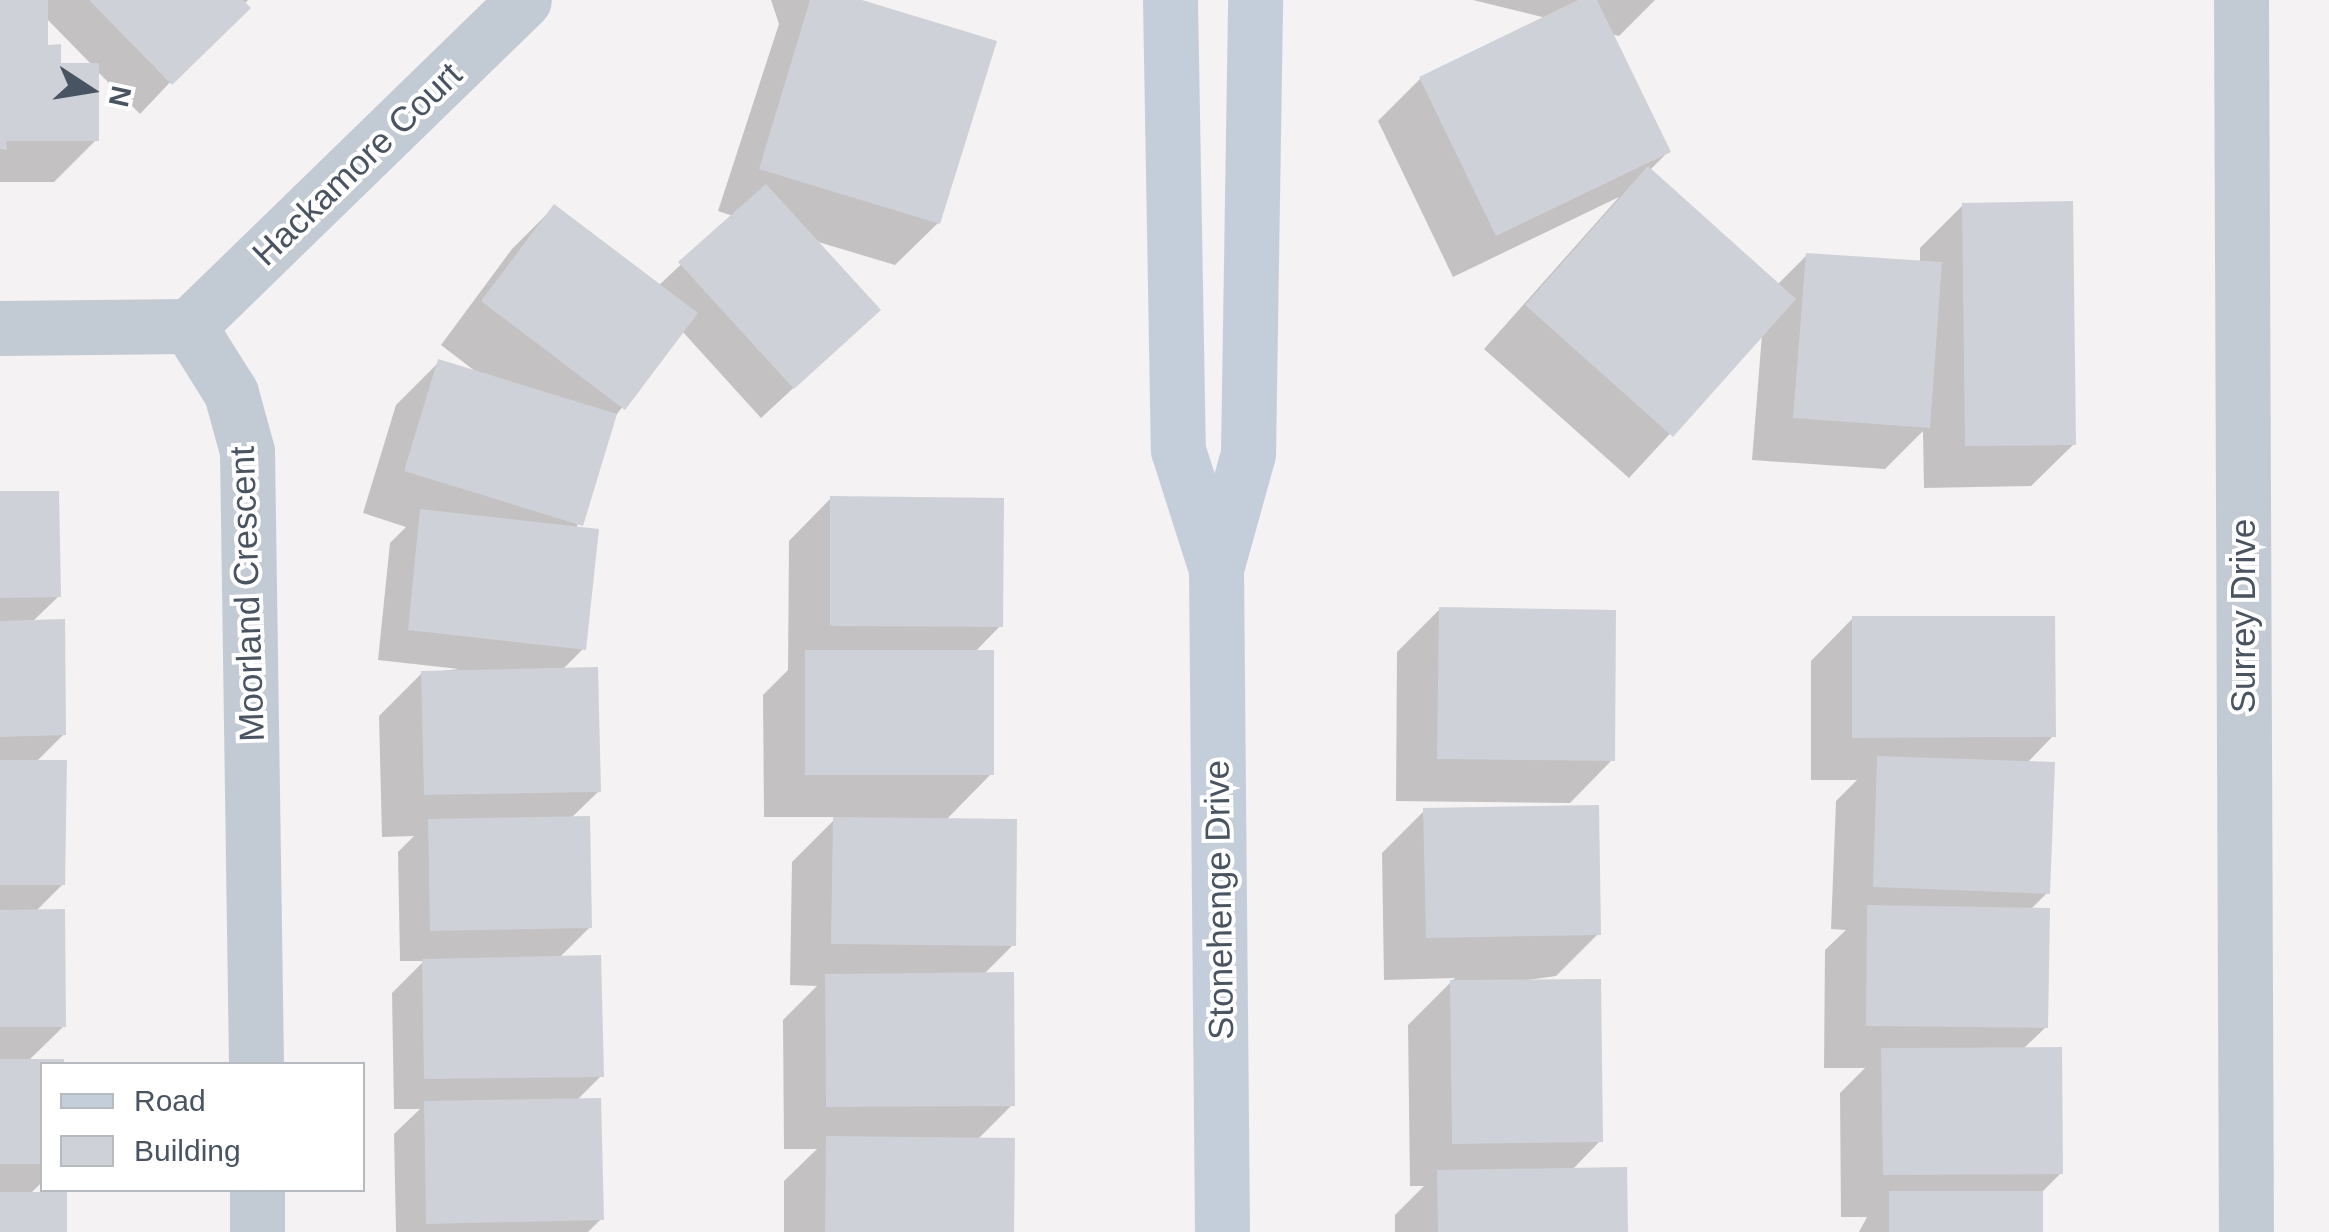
<!DOCTYPE html>
<style>
body{margin:0}
#map{position:relative;width:2329px;height:1232px;overflow:hidden;background:#f4f2f2;font-family:Helvetica,sans-serif}
div>[style]{position:absolute}
.shadow>*{inset:0;background:#0003}
.building>*{inset:0;background:#ced1d7}
.street>*{height:55px;margin:-27.5px;padding:0 27.5px;transform-origin:27.5px;border-radius:27.5px;background:#c2cbd4}
.secondary>*{height:55px;margin:-27.5px;padding:0 27.5px;transform-origin:27.5px;border-radius:27.5px;background:#c4cedb}
span{translate:-50% -50%;white-space:nowrap;text-align:center;line-height:1.15;-webkit-text-stroke:8px #fff;paint-order:stroke}
.street-label{font-size:35px;color:#485461}
.legend{position:absolute;left:40px;top:1062px;width:325px;height:130px;box-sizing:border-box;background:#fff;border:2px solid #b6bbc0;margin:0;padding:12px 18px;list-style:none;font-size:30px;color:#485461}
.legend li{display:flex;align-items:center;gap:20px;height:50px}
.legend b{width:50px;border:2px solid #b6bbc0}
.north{position:absolute;left:40px;top:40px;width:100px;height:100px;-webkit-text-stroke:8px #fff;paint-order:stroke;rotate:102deg;font-size:28px;font-weight:700;line-height:40px;text-align:center;color:#485461}
.north::after{content:'';display:block;margin:auto;width:35px;height:45px;background:#485461;clip-path:polygon(50% 0,100% 100%,50% 72%,0 100%)}
</style>
<div id="map">
<div class="shadow">
<i style="clip-path:polygon(evenodd,0 0,248px 0,140px 114px,96px 70px,96px 140px,54px 182px,0 182px,0 0,46px 18px,92px 65px,58px 66px,46px 47px,46px 18px)"></i>
<i style="clip-path:polygon(771px 0,853px 0,938px 223px,895px 265px,815px 241px,878px 310px,761px 418px,682px 331px,613px 419px,576px 529px,584px 648px,562px 670px,599px 791px,570px 819px,590px 927px,558px 959px,601px 1076px,576px 1101px,601px 1219px,588px 1232px,396px 1232px,394px 1134px,420px 1109px,394px 1109px,392px 993px,424px 961px,400px 961px,398px 852px,414px 836px,382px 837px,379px 716px,422px 673px,459px 669px,378px 660px,390px 543px,406px 527px,363px 513px,396px 405px,439px 362px,479px 374px,441px 345px,512px 249px,554px 207px,658px 286px,733px 216px,718px 211px,779px 24px)"></i>
<i style="clip-path:polygon(1473px 0,1655px 0,1619px 36px,1611px 34px,1668px 152px,1649px 171px,1777px 285px,1807px 255px,1920px 263px,1920px 248px,1963px 205px,2074px 444px,2031px 486px,1924px 488px,1923px 431px,1885px 469px,1752px 460px,1762px 334px,1629px 478px,1484px 349px,1619px 197px,1453px 277px,1378px 121px,1420px 79px,1546px 18px)"></i>
<i style="clip-path:polygon(0 494px,59px 596px,32px 622px,64px 734px,35px 763px,63px 884px,35px 912px,64px 1026px,28px 1061px,61px 1062px,42px 1064px,42px 1182px,30px 1194px,64px 1232px,0 1232px)"></i>
<i style="clip-path:polygon(831px 498px,1000px 626px,974px 653px,991px 774px,945px 821px,1013px 945px,983px 975px,1012px 1105px,977px 1140px,1012px 1232px,784px 1232px,784px 1181px,817px 1149px,784px 1149px,783px 1020px,817px 986px,790px 985px,792px 862px,837px 817px,764px 817px,763px 695px,788px 670px,789px 541px)"></i>
<i style="clip-path:polygon(1440px 609px,1612px 760px,1570px 803px,1396px 801px,1397px 652px)"></i>
<i style="clip-path:polygon(1853px 618px,2053px 736px,2026px 764px,2047px 893px,2030px 910px,2046px 1027px,2023px 1049px,2061px 1173px,2041px 1193px,2041px 1232px,1859px 1232px,1867px 1217px,1841px 1217px,1840px 1093px,1865px 1068px,1824px 1068px,1825px 950px,1846px 930px,1831px 929px,1836px 801px,1857px 780px,1811px 780px,1811px 661px)"></i>
<i style="clip-path:polygon(1424px 811px,1598px 934px,1556px 976px,1514px 982px,1600px 1141px,1572px 1170px,1625px 1232px,1395px 1232px,1395px 1215px,1424px 1186px,1410px 1186px,1408px 1025px,1455px 978px,1384px 980px,1382px 853px)"></i>
</div>
<div class="building">
<i style="clip-path:polygon(0 0,48px 0,48px 45px,61px 44px,61px 63px,99px 63px,99px 141px,6px 141px,7px 150px,0 149px)"></i>
<i style="clip-path:polygon(89px 0,243px 0,251px 8px,172px 85px)"></i>
<i style="clip-path:polygon(810px 0,862px 0,997px 41px,940px 224px,759px 169px)"></i>
<i style="clip-path:polygon(1578px 0,1597px 0,1671px 152px,1496px 236px,1419px 77px)"></i>
<i style="clip-path:polygon(1648px 166px,1796px 299px,1673px 437px,1525px 305px)"></i>
<i style="clip-path:polygon(766px 184px,881px 310px,794px 389px,678px 262px)"></i>
<i style="clip-path:polygon(2073px 201px,2076px 445px,1965px 446px,1962px 203px)"></i>
<i style="clip-path:polygon(554px 204px,698px 313px,625px 410px,481px 301px)"></i>
<i style="clip-path:polygon(1806px 253px,1942px 262px,1930px 428px,1793px 418px)"></i>
<i style="clip-path:polygon(438px 359px,617px 414px,583px 526px,404px 471px)"></i>
<i style="clip-path:polygon(0 491px,59px 491px,61px 597px,0 598px)"></i>
<i style="clip-path:polygon(830px 496px,1004px 498px,1003px 627px,830px 626px)"></i>
<i style="clip-path:polygon(420px 509px,599px 529px,586px 650px,408px 630px)"></i>
<i style="clip-path:polygon(1439px 607px,1616px 610px,1615px 761px,1437px 759px)"></i>
<i style="clip-path:polygon(1852px 616px,2055px 616px,2056px 737px,1852px 738px)"></i>
<i style="clip-path:polygon(65px 619px,66px 735px,0 737px,0 621px)"></i>
<i style="clip-path:polygon(805px 650px,994px 650px,994px 775px,805px 775px)"></i>
<i style="clip-path:polygon(598px 667px,601px 792px,424px 795px,421px 671px)"></i>
<i style="clip-path:polygon(1877px 756px,2055px 762px,2050px 894px,1873px 887px)"></i>
<i style="clip-path:polygon(0 760px,67px 760px,65px 885px,0 885px)"></i>
<i style="clip-path:polygon(1599px 805px,1601px 935px,1426px 938px,1423px 808px)"></i>
<i style="clip-path:polygon(590px 816px,592px 928px,430px 931px,428px 819px)"></i>
<i style="clip-path:polygon(833px 817px,1017px 819px,1016px 946px,831px 944px)"></i>
<i style="clip-path:polygon(1867px 905px,2050px 908px,2048px 1028px,1866px 1026px)"></i>
<i style="clip-path:polygon(65px 909px,66px 1027px,0 1027px,0 910px)"></i>
<i style="clip-path:polygon(601px 955px,604px 1077px,424px 1079px,422px 959px)"></i>
<i style="clip-path:polygon(1014px 972px,1015px 1106px,826px 1107px,825px 974px)"></i>
<i style="clip-path:polygon(1601px 979px,1603px 1142px,1452px 1144px,1450px 980px)"></i>
<i style="clip-path:polygon(2062px 1047px,2063px 1174px,1883px 1175px,1881px 1048px)"></i>
<i style="clip-path:polygon(0 1059px,64px 1059px,64px 1064px,42px 1064px,42px 1164px,0 1164px)"></i>
<i style="clip-path:polygon(601px 1098px,604px 1220px,426px 1224px,424px 1101px)"></i>
<i style="clip-path:polygon(826px 1136px,1015px 1138px,1014px 1232px,825px 1232px)"></i>
<i style="clip-path:polygon(1627px 1167px,1628px 1232px,1438px 1232px,1437px 1170px)"></i>
<i style="clip-path:polygon(1889px 1191px,2043px 1191px,2043px 1232px,1889px 1232px)"></i>
<i style="clip-path:polygon(0 1192px,67px 1192px,67px 1232px,0 1232px)"></i>
</div>
<div class="street">
<i style="left:2241px;top:0;width:1232px;rotate:89.77deg"></i>
<i style="left:189px;top:326px;width:79px;rotate:57.9deg"></i>
<i style="left:231px;top:393px;width:60px;rotate:74.6deg"></i>
<i style="left:247px;top:451px;width:613px;rotate:89.16deg"></i>
<i style="left:189px;top:326px;width:467px;rotate:-44.2deg"></i>
<i style="left:0;top:328px;width:189px;rotate:-0.6deg"></i>
<i style="left:257px;top:1190px;width:42px;rotate:90deg"></i>
</div>
<div class="secondary">
<i style="left:1170px;top:0;width:450px;rotate:89deg"></i>
<i style="left:1178px;top:450px;width:125px;rotate:72.3deg"></i>
<i style="left:1222px;top:1232px;width:663px;rotate:-90.52deg"></i>
<i style="left:1216px;top:569px;width:119px;rotate:-74.5deg"></i>
<i style="left:1248px;top:454px;width:454px;rotate:-89.1deg"></i>
</div>
<div class="street-label">
<span style="left:357px;top:164px;rotate:-44deg">Hackamore Court</span>
<span style="left:247px;top:594px;rotate:-92deg">Moorland Crescent</span>
<span style="left:2243px;top:616px;rotate:-90deg">Surrey Drive</span>
<span style="left:1219px;top:900px;rotate:-91deg">Stonehenge Drive</span>
</div>
<ul class="legend">
<li><b style="height:12px;background:#c4cedb"></b>Road</li>
<li><b style="height:28px;background:#ced1d7"></b>Building</li>
</ul>
<div class="north">N</div>
</div>
